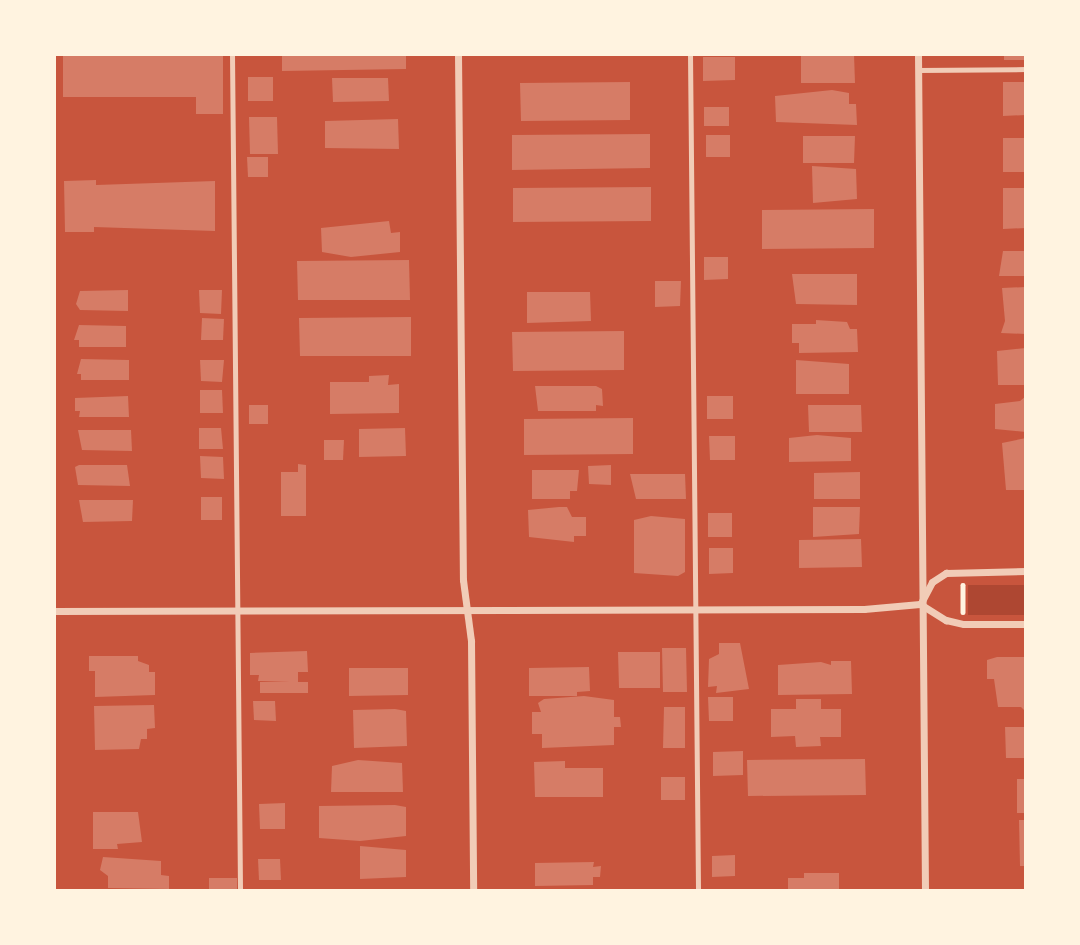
<!DOCTYPE html>
<style>
body{margin:0}
#map{position:relative;width:1080px;height:945px;overflow:hidden;background:#c8553d;font-family:Barlow,sans-serif}
div>[style]{position:absolute}
.green>*{inset:0;background:#ae4732}
.building>*{inset:0;background:#d67c66}
.path>*{height:4.5px;margin:-2.25px;padding:0 2.25px;transform-origin:2.25px;border-radius:2.25px;background:#fff3e0}
.service>*{height:5px;margin:-2.5px;padding:0 2.5px;transform-origin:2.5px;border-radius:2.5px;background:#f1ccb7}
.minor>*{height:7px;margin:-3.5px;padding:0 3.5px;transform-origin:3.5px;border-radius:3.5px;background:#f1ccb7}
span{translate:-50% -50%;white-space:nowrap;text-align:center;line-height:1.15;-webkit-text-stroke:5px #fff3e0;paint-order:stroke}
.frame{position:absolute;inset:0;border:56px solid #fff3e0;pointer-events:none}
</style>
<div id="map">
<div class="green">
<i style="clip-path:polygon(968px 585px,1026px 585px,1026px 615px,968px 615px)"></i>
</div>
<div class="building">
<i style="clip-path:polygon(63px 54px,223px 54px,223px 114px,196px 114px,196px 97px,63px 97px)"></i>
<i style="clip-path:polygon(282px 54px,406px 54px,406px 69px,282px 71px)"></i>
<i style="clip-path:polygon(851px 54px,854px 54px,855px 83px,801px 83px,801px 56px)"></i>
<i style="clip-path:polygon(1004px 54px,1026px 54px,1026px 60px,1004px 60px)"></i>
<i style="clip-path:polygon(703px 57px,735px 57px,735px 80px,703px 81px)"></i>
<i style="clip-path:polygon(248px 77px,273px 77px,273px 101px,248px 101px)"></i>
<i style="clip-path:polygon(332px 78px,388px 78px,389px 101px,333px 102px)"></i>
<i style="clip-path:polygon(630px 82px,630px 120px,521px 121px,520px 83px)"></i>
<i style="clip-path:polygon(1003px 82px,1026px 82px,1026px 115px,1003px 116px)"></i>
<i style="clip-path:polygon(832px 90px,849px 93px,849px 104px,856px 104px,857px 125px,776px 122px,775px 96px)"></i>
<i style="clip-path:polygon(704px 107px,729px 107px,729px 126px,704px 126px)"></i>
<i style="clip-path:polygon(249px 117px,277px 117px,278px 154px,250px 154px)"></i>
<i style="clip-path:polygon(398px 119px,399px 149px,325px 148px,325px 121px)"></i>
<i style="clip-path:polygon(650px 134px,650px 168px,512px 170px,512px 135px)"></i>
<i style="clip-path:polygon(706px 135px,730px 135px,730px 157px,706px 157px)"></i>
<i style="clip-path:polygon(803px 136px,855px 136px,854px 163px,803px 163px)"></i>
<i style="clip-path:polygon(1003px 138px,1026px 138px,1026px 172px,1003px 172px)"></i>
<i style="clip-path:polygon(247px 157px,268px 157px,268px 177px,248px 177px)"></i>
<i style="clip-path:polygon(812px 166px,856px 169px,857px 199px,813px 203px)"></i>
<i style="clip-path:polygon(96px 180px,96px 185px,215px 181px,215px 231px,94px 227px,94px 232px,65px 232px,64px 181px)"></i>
<i style="clip-path:polygon(651px 187px,651px 221px,513px 222px,513px 188px)"></i>
<i style="clip-path:polygon(1003px 188px,1026px 188px,1026px 228px,1003px 229px)"></i>
<i style="clip-path:polygon(874px 209px,874px 248px,762px 249px,762px 210px)"></i>
<i style="clip-path:polygon(389px 221px,391px 233px,400px 232px,400px 252px,351px 257px,322px 252px,321px 228px)"></i>
<i style="clip-path:polygon(1003px 251px,1026px 251px,1026px 276px,999px 276px)"></i>
<i style="clip-path:polygon(704px 257px,728px 257px,728px 279px,704px 280px)"></i>
<i style="clip-path:polygon(409px 260px,410px 300px,298px 300px,297px 261px)"></i>
<i style="clip-path:polygon(792px 274px,857px 274px,857px 305px,796px 304px)"></i>
<i style="clip-path:polygon(655px 281px,681px 281px,680px 306px,655px 307px)"></i>
<i style="clip-path:polygon(1026px 287px,1026px 334px,1001px 333px,1005px 321px,1002px 288px)"></i>
<i style="clip-path:polygon(128px 290px,128px 311px,80px 310px,76px 304px,80px 291px)"></i>
<i style="clip-path:polygon(199px 290px,222px 290px,221px 314px,200px 313px)"></i>
<i style="clip-path:polygon(527px 292px,590px 292px,591px 321px,527px 323px)"></i>
<i style="clip-path:polygon(411px 317px,411px 356px,300px 356px,299px 318px)"></i>
<i style="clip-path:polygon(202px 318px,224px 319px,223px 340px,201px 340px)"></i>
<i style="clip-path:polygon(816px 320px,847px 322px,850px 329px,857px 329px,858px 352px,799px 353px,799px 343px,792px 343px,792px 324px,816px 324px)"></i>
<i style="clip-path:polygon(79px 325px,126px 326px,126px 347px,79px 347px,79px 340px,74px 340px)"></i>
<i style="clip-path:polygon(624px 331px,624px 370px,513px 371px,512px 332px)"></i>
<i style="clip-path:polygon(1026px 348px,1026px 385px,998px 385px,997px 351px)"></i>
<i style="clip-path:polygon(81px 359px,129px 360px,129px 380px,81px 380px,81px 374px,77px 374px)"></i>
<i style="clip-path:polygon(200px 360px,224px 360px,222px 382px,201px 381px)"></i>
<i style="clip-path:polygon(796px 360px,849px 364px,849px 394px,796px 394px)"></i>
<i style="clip-path:polygon(389px 375px,388px 385px,399px 384px,399px 413px,330px 414px,330px 382px,369px 382px,369px 376px)"></i>
<i style="clip-path:polygon(535px 386px,596px 386px,602px 389px,603px 406px,596px 405px,596px 411px,538px 411px)"></i>
<i style="clip-path:polygon(200px 390px,222px 390px,223px 413px,200px 413px)"></i>
<i style="clip-path:polygon(128px 396px,129px 417px,79px 417px,80px 411px,75px 411px,75px 398px)"></i>
<i style="clip-path:polygon(707px 396px,733px 396px,733px 419px,707px 419px)"></i>
<i style="clip-path:polygon(1026px 396px,1026px 432px,995px 429px,995px 404px,1020px 401px)"></i>
<i style="clip-path:polygon(249px 405px,268px 405px,268px 424px,249px 424px)"></i>
<i style="clip-path:polygon(808px 405px,861px 405px,862px 432px,809px 432px)"></i>
<i style="clip-path:polygon(633px 418px,633px 454px,524px 455px,524px 419px)"></i>
<i style="clip-path:polygon(199px 428px,221px 428px,223px 449px,199px 449px)"></i>
<i style="clip-path:polygon(405px 428px,406px 456px,359px 457px,359px 429px)"></i>
<i style="clip-path:polygon(78px 430px,131px 430px,132px 451px,82px 450px)"></i>
<i style="clip-path:polygon(817px 435px,851px 438px,851px 461px,789px 462px,789px 438px)"></i>
<i style="clip-path:polygon(709px 436px,735px 436px,735px 460px,710px 460px)"></i>
<i style="clip-path:polygon(1026px 438px,1026px 490px,1006px 490px,1002px 443px)"></i>
<i style="clip-path:polygon(324px 440px,344px 440px,343px 460px,324px 460px)"></i>
<i style="clip-path:polygon(200px 456px,223px 457px,224px 479px,201px 478px)"></i>
<i style="clip-path:polygon(298px 464px,306px 465px,306px 516px,281px 516px,281px 472px,298px 472px)"></i>
<i style="clip-path:polygon(79px 465px,127px 465px,130px 486px,78px 485px,75px 467px)"></i>
<i style="clip-path:polygon(611px 465px,611px 485px,589px 484px,588px 466px)"></i>
<i style="clip-path:polygon(532px 470px,579px 470px,577px 491px,570px 491px,570px 499px,532px 499px)"></i>
<i style="clip-path:polygon(860px 472px,860px 499px,814px 499px,814px 473px)"></i>
<i style="clip-path:polygon(630px 474px,685px 474px,686px 499px,636px 499px)"></i>
<i style="clip-path:polygon(201px 497px,222px 497px,222px 520px,201px 520px)"></i>
<i style="clip-path:polygon(79px 500px,133px 500px,132px 521px,83px 522px)"></i>
<i style="clip-path:polygon(559px 507px,567px 507px,572px 517px,586px 517px,586px 536px,574px 536px,574px 542px,529px 537px,528px 510px)"></i>
<i style="clip-path:polygon(813px 507px,860px 507px,859px 534px,813px 537px)"></i>
<i style="clip-path:polygon(708px 513px,732px 513px,732px 537px,708px 537px)"></i>
<i style="clip-path:polygon(651px 516px,685px 519px,685px 572px,678px 576px,634px 573px,634px 520px)"></i>
<i style="clip-path:polygon(861px 539px,862px 567px,799px 568px,799px 540px)"></i>
<i style="clip-path:polygon(709px 548px,733px 548px,733px 573px,709px 574px)"></i>
<i style="clip-path:polygon(719px 643px,740px 643px,749px 689px,716px 693px,717px 686px,708px 687px,709px 659px,719px 654px)"></i>
<i style="clip-path:polygon(662px 648px,686px 648px,687px 692px,663px 692px)"></i>
<i style="clip-path:polygon(307px 651px,308px 672px,298px 672px,298px 682px,308px 682px,308px 693px,260px 693px,260px 682px,290px 681px,258px 681px,259px 675px,250px 675px,250px 653px)"></i>
<i style="clip-path:polygon(618px 652px,660px 652px,660px 688px,619px 688px)"></i>
<i style="clip-path:polygon(89px 656px,138px 656px,138px 661px,149px 665px,149px 672px,155px 672px,155px 695px,95px 697px,95px 671px,89px 671px)"></i>
<i style="clip-path:polygon(997px 657px,1026px 657px,1026px 712px,1021px 707px,998px 707px,994px 679px,987px 679px,987px 660px)"></i>
<i style="clip-path:polygon(831px 661px,851px 661px,852px 694px,778px 695px,778px 665px,821px 662px,831px 665px)"></i>
<i style="clip-path:polygon(589px 667px,590px 691px,577px 692px,577px 696px,529px 696px,529px 668px)"></i>
<i style="clip-path:polygon(349px 668px,408px 668px,408px 695px,349px 696px)"></i>
<i style="clip-path:polygon(584px 696px,614px 700px,614px 717px,620px 717px,621px 727px,614px 727px,614px 745px,542px 748px,542px 734px,532px 734px,532px 712px,541px 712px,538px 703px,544px 699px)"></i>
<i style="clip-path:polygon(708px 697px,733px 697px,733px 721px,709px 721px)"></i>
<i style="clip-path:polygon(796px 699px,821px 699px,821px 709px,841px 709px,841px 737px,820px 737px,821px 746px,796px 747px,795px 736px,771px 737px,771px 709px,796px 709px)"></i>
<i style="clip-path:polygon(253px 701px,275px 701px,276px 721px,254px 720px)"></i>
<i style="clip-path:polygon(154px 705px,155px 728px,147px 729px,147px 739px,141px 739px,139px 749px,95px 750px,94px 706px)"></i>
<i style="clip-path:polygon(664px 707px,685px 707px,685px 748px,663px 748px)"></i>
<i style="clip-path:polygon(395px 709px,406px 711px,407px 746px,354px 748px,353px 710px)"></i>
<i style="clip-path:polygon(1005px 727px,1026px 727px,1026px 758px,1006px 758px)"></i>
<i style="clip-path:polygon(743px 751px,743px 775px,713px 776px,713px 752px)"></i>
<i style="clip-path:polygon(865px 759px,866px 795px,748px 796px,747px 760px)"></i>
<i style="clip-path:polygon(358px 760px,402px 763px,403px 792px,331px 792px,332px 766px)"></i>
<i style="clip-path:polygon(565px 761px,565px 768px,603px 768px,603px 797px,535px 797px,534px 762px)"></i>
<i style="clip-path:polygon(661px 777px,685px 777px,685px 800px,661px 800px)"></i>
<i style="clip-path:polygon(1017px 779px,1026px 779px,1026px 813px,1017px 813px)"></i>
<i style="clip-path:polygon(285px 803px,285px 829px,260px 829px,259px 804px)"></i>
<i style="clip-path:polygon(395px 805px,406px 807px,406px 836px,360px 841px,319px 838px,319px 806px)"></i>
<i style="clip-path:polygon(93px 812px,138px 812px,142px 842px,117px 844px,118px 849px,93px 849px)"></i>
<i style="clip-path:polygon(1019px 820px,1026px 820px,1026px 866px,1020px 866px)"></i>
<i style="clip-path:polygon(360px 846px,406px 850px,406px 877px,360px 879px)"></i>
<i style="clip-path:polygon(735px 855px,735px 876px,712px 877px,712px 856px)"></i>
<i style="clip-path:polygon(103px 857px,161px 861px,161px 875px,169px 876px,169px 889px,108px 888px,108px 876px,100px 870px)"></i>
<i style="clip-path:polygon(258px 859px,280px 859px,281px 880px,259px 880px)"></i>
<i style="clip-path:polygon(594px 862px,593px 867px,601px 866px,600px 877px,593px 877px,593px 885px,535px 886px,535px 863px)"></i>
<i style="clip-path:polygon(804px 873px,839px 873px,839px 891px,788px 891px,788px 878px,804px 878px)"></i>
<i style="clip-path:polygon(209px 878px,237px 878px,237px 891px,209px 891px)"></i>
</div>
<div class="path">
<i style="left:963px;top:585px;width:27px;rotate:90deg"></i>
</div>
<div class="service">
<i style="left:232px;top:54px;width:837px;rotate:89.45deg"></i>
<i style="left:690px;top:54px;width:837px;rotate:89.45deg"></i>
<i style="left:918px;top:70px;width:108px;rotate:-0.5deg"></i>
</div>
<div class="minor">
<i style="left:458px;top:54px;width:526px;rotate:89.46deg"></i>
<i style="left:463px;top:580px;width:62px;rotate:82.5deg"></i>
<i style="left:471px;top:641px;width:250px;rotate:89.5deg"></i>
<i style="left:918px;top:54px;width:837px;rotate:89.52deg"></i>
<i style="left:922px;top:601px;width:21px;rotate:-62deg"></i>
<i style="left:932px;top:582px;width:17px;rotate:-33deg"></i>
<i style="left:946px;top:573px;width:80px;rotate:-1.4deg"></i>
<i style="left:920px;top:604px;width:31px;rotate:32deg"></i>
<i style="left:946px;top:620px;width:18px;rotate:13deg"></i>
<i style="left:964px;top:624px;width:62px"></i>
<i style="left:54px;top:611px;width:810px;rotate:-0.14deg"></i>
<i style="left:864px;top:609px;width:56px;rotate:-5.1deg"></i>
</div>
<div class="frame"></div>
</div>
